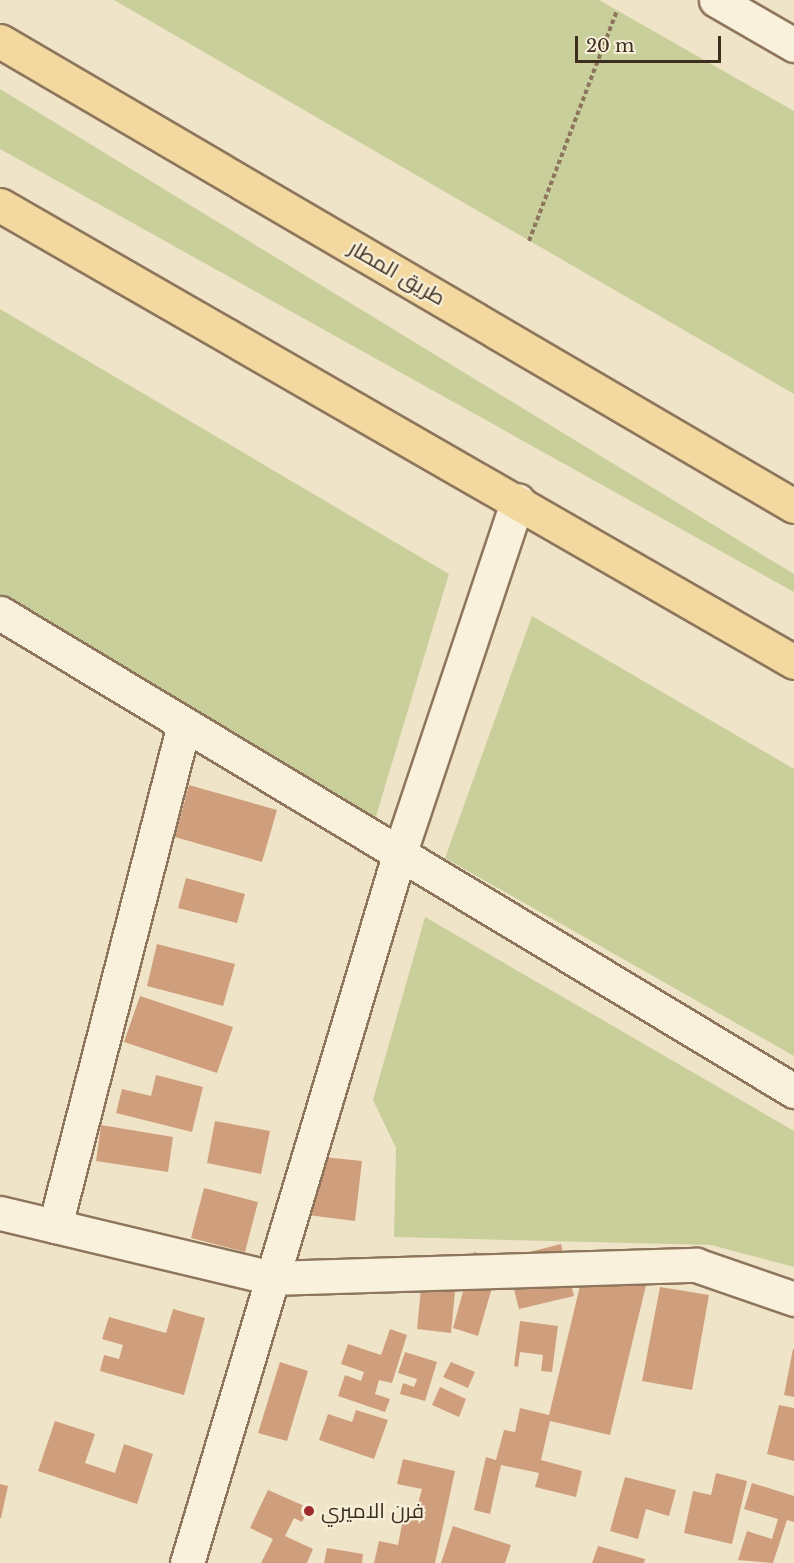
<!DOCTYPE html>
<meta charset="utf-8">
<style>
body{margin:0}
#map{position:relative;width:794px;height:1563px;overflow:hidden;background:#f0e4c8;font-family:"Libre Baskerville",Cairo,serif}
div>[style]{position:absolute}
.green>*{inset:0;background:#c9cf9b}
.building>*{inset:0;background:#cf9f7d}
.path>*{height:4px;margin-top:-2px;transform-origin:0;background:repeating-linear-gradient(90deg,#8d765c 0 4.5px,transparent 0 7.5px)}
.roads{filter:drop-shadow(2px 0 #8d765c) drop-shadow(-2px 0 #8d765c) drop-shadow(0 2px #8d765c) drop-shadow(0 -2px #8d765c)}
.minor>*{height:33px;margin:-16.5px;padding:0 16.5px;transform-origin:16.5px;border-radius:16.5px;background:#faf1dc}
.major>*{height:33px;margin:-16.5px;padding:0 16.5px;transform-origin:16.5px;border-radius:16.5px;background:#f3d9a0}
.dots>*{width:16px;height:16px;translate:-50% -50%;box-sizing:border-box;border:3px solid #f7eed8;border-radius:50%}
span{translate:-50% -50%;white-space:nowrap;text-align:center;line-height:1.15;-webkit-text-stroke:4.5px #f7eed8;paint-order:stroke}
.street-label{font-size:21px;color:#3d2e20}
.poi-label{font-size:21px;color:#3d2e20}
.left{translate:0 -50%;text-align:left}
.scale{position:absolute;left:575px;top:36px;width:146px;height:27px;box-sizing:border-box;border:3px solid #3d2e20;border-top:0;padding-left:8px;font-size:18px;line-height:21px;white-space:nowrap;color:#3d2e20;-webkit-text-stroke:4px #f7eed8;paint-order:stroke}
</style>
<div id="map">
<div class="green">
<i style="clip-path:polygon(114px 0,599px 0,794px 111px,794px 394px)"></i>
<i style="clip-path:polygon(0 89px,794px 574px,794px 592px,0 149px)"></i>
<i style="clip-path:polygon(0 309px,449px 574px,374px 823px,0 594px)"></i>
<i style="clip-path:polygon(532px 616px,794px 769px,794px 1056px,445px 858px)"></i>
<i style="clip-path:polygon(425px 917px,794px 1131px,794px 1267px,711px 1245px,394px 1237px,396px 1148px,373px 1100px)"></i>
</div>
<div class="building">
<i style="clip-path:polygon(189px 785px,277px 810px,262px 862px,175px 837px)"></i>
<i style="clip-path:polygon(186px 878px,245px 894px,237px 923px,178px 908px)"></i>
<i style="clip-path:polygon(157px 944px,235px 964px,223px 1006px,147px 986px)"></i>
<i style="clip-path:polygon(140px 996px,233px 1027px,217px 1073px,124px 1042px)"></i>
<i style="clip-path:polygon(156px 1075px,203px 1087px,192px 1132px,116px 1113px,122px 1089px,151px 1096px)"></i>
<i style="clip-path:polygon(215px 1121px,270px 1131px,261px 1174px,207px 1163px)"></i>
<i style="clip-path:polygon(101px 1125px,173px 1137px,168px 1172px,96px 1161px)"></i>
<i style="clip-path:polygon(314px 1156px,362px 1161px,355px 1221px,308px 1215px)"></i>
<i style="clip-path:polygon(204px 1188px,258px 1202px,245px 1252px,191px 1238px)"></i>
<i style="clip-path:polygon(561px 1244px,574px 1296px,519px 1309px,506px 1258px)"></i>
<i style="clip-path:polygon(474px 1252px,500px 1260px,478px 1336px,453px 1328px)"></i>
<i style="clip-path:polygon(424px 1257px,458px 1261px,451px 1333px,417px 1329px)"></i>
<i style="clip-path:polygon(586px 1261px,648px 1277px,610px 1435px,550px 1421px,541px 1460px,582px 1471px,576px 1497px,535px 1487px,539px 1473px,501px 1465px,490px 1514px,474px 1510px,486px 1457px,496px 1460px,504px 1430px,515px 1432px,520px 1408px,549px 1415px)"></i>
<i style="clip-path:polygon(660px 1287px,709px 1295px,692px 1390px,642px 1381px)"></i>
<i style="clip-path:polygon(173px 1309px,205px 1318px,184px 1395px,100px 1371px,104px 1355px,119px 1359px,123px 1345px,102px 1339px,109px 1317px,166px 1333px)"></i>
<i style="clip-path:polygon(520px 1321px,558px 1326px,552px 1372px,541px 1371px,543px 1355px,520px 1352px,518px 1367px,514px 1366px)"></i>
<i style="clip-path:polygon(390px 1329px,407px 1335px,392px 1383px,379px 1380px,375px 1394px,390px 1399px,385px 1412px,338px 1396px,345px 1375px,361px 1381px,364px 1372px,341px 1364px,348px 1344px,381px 1355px)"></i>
<i style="clip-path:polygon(793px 1349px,794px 1349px,794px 1397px,784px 1395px)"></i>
<i style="clip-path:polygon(405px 1352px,437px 1362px,425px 1401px,400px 1394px,403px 1383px,414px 1387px,417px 1379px,398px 1373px)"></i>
<i style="clip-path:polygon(280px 1362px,308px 1371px,287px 1441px,258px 1433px)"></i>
<i style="clip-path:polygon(451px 1362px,475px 1372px,468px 1388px,443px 1377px)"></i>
<i style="clip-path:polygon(440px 1387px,466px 1399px,459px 1417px,432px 1405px)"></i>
<i style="clip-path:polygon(779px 1405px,794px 1408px,794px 1461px,767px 1454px)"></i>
<i style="clip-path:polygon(356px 1410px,388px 1420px,374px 1459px,319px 1440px,328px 1414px,352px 1422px)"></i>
<i style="clip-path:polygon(55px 1421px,95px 1434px,85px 1463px,115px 1473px,124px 1444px,153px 1454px,137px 1504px,38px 1471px)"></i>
<i style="clip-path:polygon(403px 1459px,455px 1471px,435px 1563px,374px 1563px,379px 1541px,398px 1545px,405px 1509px,416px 1511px,422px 1489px,397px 1484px)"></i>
<i style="clip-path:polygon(716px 1473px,747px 1481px,732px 1544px,684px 1533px,693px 1491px,711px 1495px)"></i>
<i style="clip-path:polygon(625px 1477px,676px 1490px,669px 1516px,646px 1509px,638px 1539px,610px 1531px)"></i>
<i style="clip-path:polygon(752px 1483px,794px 1496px,794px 1522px,787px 1520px,773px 1563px,738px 1560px,747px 1531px,772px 1539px,778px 1519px,744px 1509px)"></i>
<i style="clip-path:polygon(0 1484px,8px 1486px,1px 1518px,0 1518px)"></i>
<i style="clip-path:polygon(268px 1490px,309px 1508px,302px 1522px,294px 1518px,285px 1536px,313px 1549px,307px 1563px,261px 1563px,273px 1539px,250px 1528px)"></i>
<i style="clip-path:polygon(453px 1526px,511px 1545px,505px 1563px,441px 1563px)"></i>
<i style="clip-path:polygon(598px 1546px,645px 1559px,644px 1563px,592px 1563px)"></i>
<i style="clip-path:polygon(327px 1548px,363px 1554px,362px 1563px,324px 1563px)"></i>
</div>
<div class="path">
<i style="left:529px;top:241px;width:247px;rotate:-69.1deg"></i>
</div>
<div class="roads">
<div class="minor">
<i style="left:716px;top:0;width:90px;rotate:30deg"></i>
<i style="left:0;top:613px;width:927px;rotate:31.05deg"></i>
<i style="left:0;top:1213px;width:280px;rotate:13.4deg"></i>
<i style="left:272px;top:1278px;width:424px;rotate:-1.8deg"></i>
<i style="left:696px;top:1265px;width:104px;rotate:19.1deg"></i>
<i style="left:55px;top:1226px;width:518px;rotate:-75.59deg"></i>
<i style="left:187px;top:1563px;width:739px;rotate:-73.33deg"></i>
<i style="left:399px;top:855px;width:374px;rotate:-71.5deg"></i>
</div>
<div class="major">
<i style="left:0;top:41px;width:920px;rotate:30.36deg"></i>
<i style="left:0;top:205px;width:916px;rotate:29.92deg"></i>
</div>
</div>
<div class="dots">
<i style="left:309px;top:1511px;background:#9e2a2b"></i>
</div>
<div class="street-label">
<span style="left:397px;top:273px;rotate:30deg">طريق المطار</span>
</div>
<div class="poi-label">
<span class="left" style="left:321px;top:1511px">فرن الاميري</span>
</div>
<div class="scale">20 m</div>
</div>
